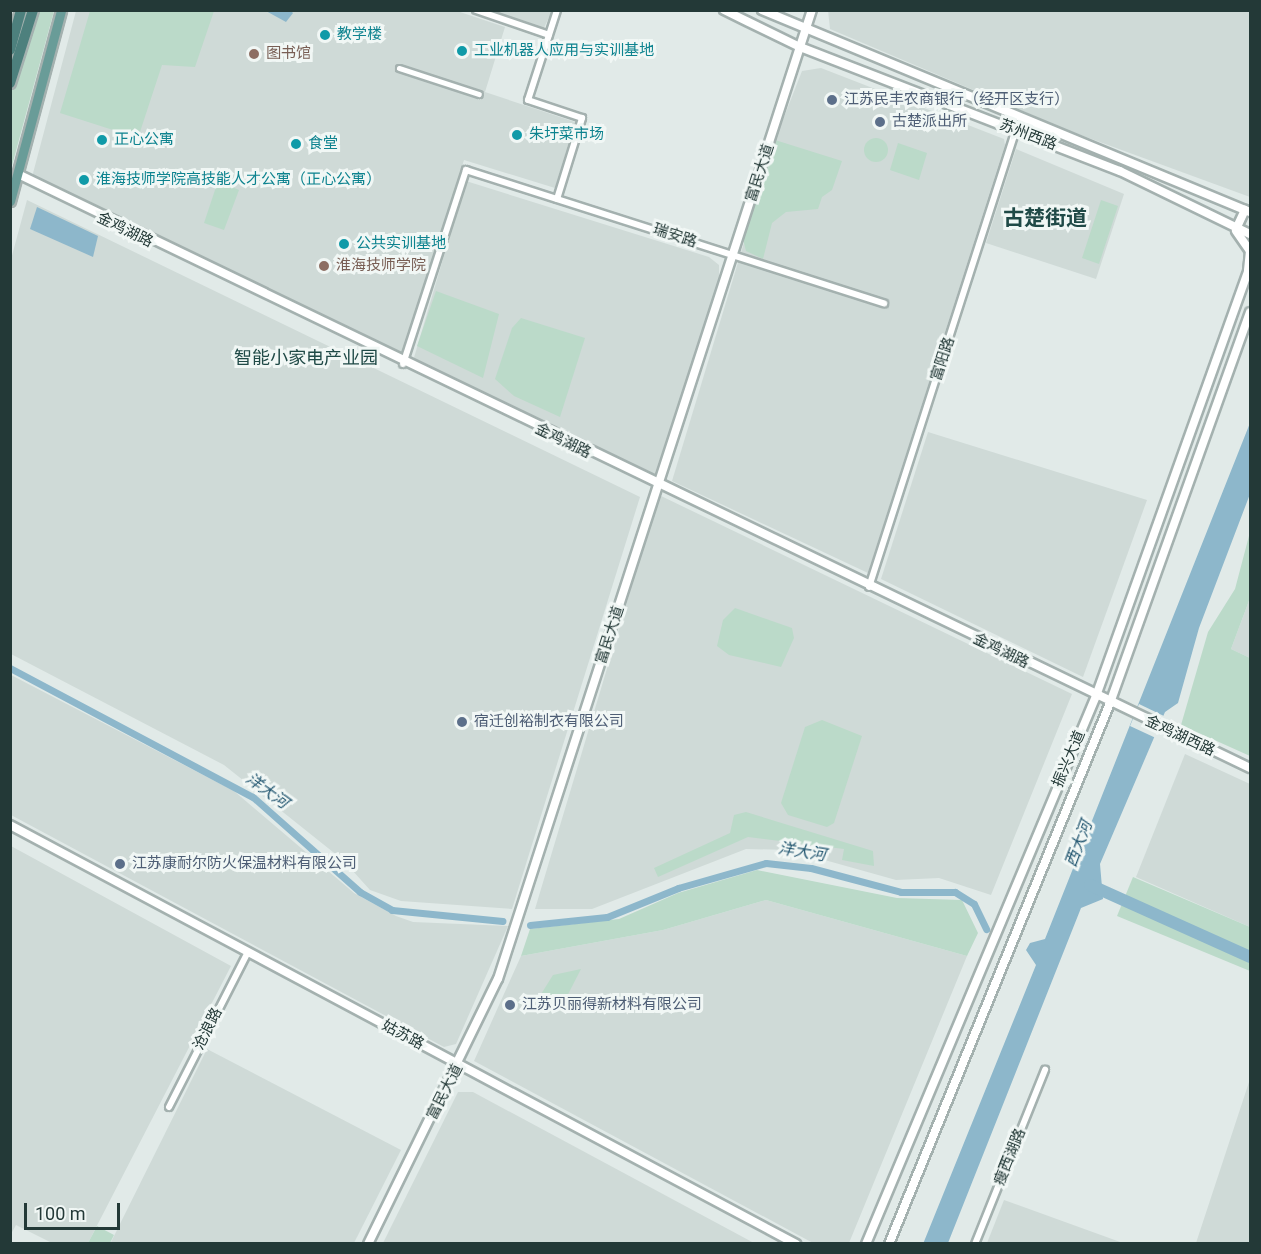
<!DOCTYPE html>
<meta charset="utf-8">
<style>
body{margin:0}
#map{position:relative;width:1261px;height:1254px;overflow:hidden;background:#e1eae8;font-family:Roboto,"Noto Sans SC",sans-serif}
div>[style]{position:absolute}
.built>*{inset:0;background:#cfdad7}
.green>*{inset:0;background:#bbdac9}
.round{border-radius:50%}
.water>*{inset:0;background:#8db7cb}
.pier>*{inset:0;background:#e1eae8}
.canal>*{height:7px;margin:-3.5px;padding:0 3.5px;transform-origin:3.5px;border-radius:3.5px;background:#8db7cb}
.river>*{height:12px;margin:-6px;padding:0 6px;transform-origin:6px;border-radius:6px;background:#8db7cb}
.roads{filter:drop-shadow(2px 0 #a4b1af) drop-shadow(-2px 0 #a4b1af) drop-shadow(0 2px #a4b1af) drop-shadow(0 -2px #a4b1af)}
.pedestrian>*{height:4.5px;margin:-2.25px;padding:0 2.25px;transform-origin:2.25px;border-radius:2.25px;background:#fff}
.minor>*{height:6px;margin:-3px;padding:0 3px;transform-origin:3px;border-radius:3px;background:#fff}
.tertiary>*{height:8px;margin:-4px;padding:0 4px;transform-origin:4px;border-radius:4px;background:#fff}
.secondary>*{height:8px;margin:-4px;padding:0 4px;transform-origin:4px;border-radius:4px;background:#fff}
.primary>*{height:9px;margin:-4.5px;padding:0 4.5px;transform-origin:4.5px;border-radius:4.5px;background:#699c98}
.trunk>*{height:10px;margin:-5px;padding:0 5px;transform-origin:5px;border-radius:5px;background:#4d807d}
.dots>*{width:16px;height:16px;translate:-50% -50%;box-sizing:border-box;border:3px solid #f1f7f5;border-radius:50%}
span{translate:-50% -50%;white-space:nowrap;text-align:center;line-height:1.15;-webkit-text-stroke:6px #f1f7f5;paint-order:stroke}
.culture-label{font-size:15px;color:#0d838f}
.left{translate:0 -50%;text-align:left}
.education-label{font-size:15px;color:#785e54}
.service-label{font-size:15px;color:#4e5e75}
.street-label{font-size:15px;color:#233937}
.water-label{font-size:16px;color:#225670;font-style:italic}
.quarter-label{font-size:18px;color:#204a47}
.district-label{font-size:21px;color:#204a47;font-weight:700}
.frame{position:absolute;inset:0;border:12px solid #233937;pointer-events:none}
.scale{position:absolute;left:24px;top:1203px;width:96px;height:27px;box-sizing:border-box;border:3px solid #233937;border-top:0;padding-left:8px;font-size:18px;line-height:21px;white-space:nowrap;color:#233937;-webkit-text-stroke:4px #f1f7f5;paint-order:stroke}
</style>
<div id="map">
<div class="built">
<i style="clip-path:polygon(828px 10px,1250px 11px,1250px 197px,1067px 130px,830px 29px)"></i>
<i style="clip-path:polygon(76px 11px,457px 11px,505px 27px,485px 92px,575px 122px,555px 188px,464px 160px,402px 354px,32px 177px)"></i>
<i style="clip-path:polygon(483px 11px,552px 11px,543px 30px)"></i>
<i style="clip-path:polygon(821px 68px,1004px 139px,1005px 145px,868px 573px,672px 481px,775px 140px,802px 71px)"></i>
<i style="clip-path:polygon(1016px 149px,1124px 194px,1096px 279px,986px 243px)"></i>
<i style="clip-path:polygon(466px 181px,709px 257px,719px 265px,719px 280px,655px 474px,643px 474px,413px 361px)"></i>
<i style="clip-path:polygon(27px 200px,640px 497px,512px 909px,401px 901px,370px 890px,343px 860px,224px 765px,11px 654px,10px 263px)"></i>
<i style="clip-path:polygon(928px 432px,1147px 500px,1083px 677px,881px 579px)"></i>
<i style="clip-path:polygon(659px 495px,1072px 694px,991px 895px,939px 878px,896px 880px,789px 850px,746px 849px,592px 909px,535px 909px)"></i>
<i style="clip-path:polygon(1250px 598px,1250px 658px,1231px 649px)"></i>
<i style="clip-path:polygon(11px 675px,234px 791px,354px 893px,396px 916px,413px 922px,508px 926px,456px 1044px,444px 1047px,11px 815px)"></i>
<i style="clip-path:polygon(1185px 754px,1250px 784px,1250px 927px,1136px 877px)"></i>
<i style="clip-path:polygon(11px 846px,231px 966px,88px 1243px,52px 1243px,16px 1225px,11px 1234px)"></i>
<i style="clip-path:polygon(766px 900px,967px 956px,849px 1243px,813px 1243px,474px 1061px,521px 956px,663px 930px)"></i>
<i style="clip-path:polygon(207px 1049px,401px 1150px,354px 1243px,110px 1244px)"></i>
<i style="clip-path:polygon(1250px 1079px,1250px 1243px,1196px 1243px,1225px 1155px)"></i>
<i style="clip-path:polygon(458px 1092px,473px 1092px,754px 1243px,383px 1243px)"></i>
<i style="clip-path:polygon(1004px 1200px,1123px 1243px,987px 1243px)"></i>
</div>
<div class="green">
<i style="clip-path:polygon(35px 11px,54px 11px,10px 173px,11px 87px)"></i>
<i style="clip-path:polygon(90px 11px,214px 11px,195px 67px,162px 65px,138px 138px,60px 113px)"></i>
<i class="round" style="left:864px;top:138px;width:24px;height:24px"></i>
<i style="clip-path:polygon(775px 140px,842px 161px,832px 190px,822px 197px,818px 209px,786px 212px,772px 223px,763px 259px,746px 251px,743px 239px)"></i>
<i style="clip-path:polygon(898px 143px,927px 153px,919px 180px,890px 170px)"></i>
<i style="clip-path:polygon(218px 181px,239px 190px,224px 230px,204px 223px)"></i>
<i style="clip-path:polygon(1101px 200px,1118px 206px,1099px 264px,1082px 258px)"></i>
<i style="clip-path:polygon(436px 291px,499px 314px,483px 378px,417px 346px)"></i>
<i style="clip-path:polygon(521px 318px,585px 338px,560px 417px,514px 396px,495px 379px,512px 328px)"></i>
<i style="clip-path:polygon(1250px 532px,1250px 598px,1231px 649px,1250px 658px,1250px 756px,1181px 725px,1208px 632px,1235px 589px)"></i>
<i style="clip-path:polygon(735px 608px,792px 628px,794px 638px,781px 667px,729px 655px,717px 646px,723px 620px)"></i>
<i style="clip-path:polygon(822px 720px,862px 736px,834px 823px,827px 827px,788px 815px,781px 803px,805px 727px)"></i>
<i style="clip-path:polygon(746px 812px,873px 851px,874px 866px,842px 860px,844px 849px,748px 837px,658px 877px,654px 868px,730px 833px,734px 815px)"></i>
<i style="clip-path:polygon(757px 870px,897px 898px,962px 900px,978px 933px,967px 956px,766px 900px,663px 930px,521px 956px,530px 929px,619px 919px,678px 893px)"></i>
<i style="clip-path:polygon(1133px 877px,1250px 927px,1250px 971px,1117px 916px)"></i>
<i style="clip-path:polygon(581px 969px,560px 1010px,538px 999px,553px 975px)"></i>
<i style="clip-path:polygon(97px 1226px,114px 1235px,110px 1243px,88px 1243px)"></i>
</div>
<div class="water">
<i style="clip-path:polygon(266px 11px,291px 11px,293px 13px,286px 22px)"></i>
<i style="clip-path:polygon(37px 207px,98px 236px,93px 257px,30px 229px)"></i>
<i style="clip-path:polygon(1250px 423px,1250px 494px,1199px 628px,1178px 703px,1165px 712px,1100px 864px,1103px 899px,1081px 908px,948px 1243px,923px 1244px,1036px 965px,1026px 950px,1030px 943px,1045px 939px)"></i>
</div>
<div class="pier">
<i style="clip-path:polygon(1139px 704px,1166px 717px,1158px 739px,1130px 726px)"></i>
</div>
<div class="canal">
<i style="left:10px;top:668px;width:275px;rotate:28deg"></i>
<i style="left:253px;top:797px;width:143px;rotate:41.6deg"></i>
<i style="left:360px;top:892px;width:37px;rotate:29deg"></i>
<i style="left:392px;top:910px;width:111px;rotate:5.7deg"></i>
<i style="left:530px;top:925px;width:77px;rotate:-5.9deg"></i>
<i style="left:607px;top:917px;width:77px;rotate:-22.2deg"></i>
<i style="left:678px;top:888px;width:91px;rotate:-15.9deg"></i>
<i style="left:766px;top:863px;width:45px;rotate:6.3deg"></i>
<i style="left:811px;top:868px;width:93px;rotate:14.9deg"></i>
<i style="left:901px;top:892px;width:54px"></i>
<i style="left:955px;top:892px;width:22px;rotate:32deg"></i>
<i style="left:974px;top:904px;width:28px;rotate:64deg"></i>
</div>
<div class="river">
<i style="left:1090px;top:885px;width:175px;rotate:24.2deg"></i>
</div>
<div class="roads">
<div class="pedestrian">
<i style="left:399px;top:68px;width:84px;rotate:18deg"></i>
</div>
<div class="minor">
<i style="left:476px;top:10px;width:77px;rotate:18.9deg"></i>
<i style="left:557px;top:199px;width:85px;rotate:-72.8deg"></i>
<i style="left:582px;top:118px;width:57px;rotate:-161.6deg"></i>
<i style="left:528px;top:100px;width:95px;rotate:-72.1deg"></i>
<i style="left:403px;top:364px;width:204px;rotate:-72deg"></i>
<i style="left:466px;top:170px;width:439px;rotate:17.7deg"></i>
<i style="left:869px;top:587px;width:480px;rotate:-72.2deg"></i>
<i style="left:169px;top:1107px;width:174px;rotate:-63deg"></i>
<i style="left:975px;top:1244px;width:188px;rotate:-68.1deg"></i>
</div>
<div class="tertiary">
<i style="left:18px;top:174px;width:1368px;rotate:25.74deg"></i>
<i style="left:10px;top:825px;width:891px;rotate:28.06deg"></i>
<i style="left:368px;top:1244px;width:295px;rotate:-63.9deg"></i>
<i style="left:498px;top:979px;width:1019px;rotate:-72.05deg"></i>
</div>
<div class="secondary">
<i style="left:724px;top:10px;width:85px;rotate:26deg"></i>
<i style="left:800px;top:47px;width:343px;rotate:21.2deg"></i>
<i style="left:1120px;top:171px;width:144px;rotate:25.9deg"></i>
<i style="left:762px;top:10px;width:528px;rotate:22.49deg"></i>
<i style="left:1237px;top:227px;width:19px;rotate:-65deg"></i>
<i style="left:1236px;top:231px;width:24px;rotate:55deg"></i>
<i style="left:1250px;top:251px;width:19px;rotate:96deg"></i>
<i style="left:866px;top:1244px;width:594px;rotate:-67.23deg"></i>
<i style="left:1096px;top:696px;width:457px;rotate:-70.3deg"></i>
<i style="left:889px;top:1244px;width:584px;rotate:-67.78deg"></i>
<i style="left:1110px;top:703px;width:415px;rotate:-70.3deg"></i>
</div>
<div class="primary">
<i style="left:10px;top:201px;width:198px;rotate:-75deg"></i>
</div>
<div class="trunk">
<i style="left:10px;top:50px;width:41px;rotate:-74.6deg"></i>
<i style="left:10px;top:83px;width:77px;rotate:-72.5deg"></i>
</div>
</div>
<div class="dots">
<i style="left:325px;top:35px;background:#0f9aa8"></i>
<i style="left:462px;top:51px;background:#0f9aa8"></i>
<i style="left:254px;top:54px;background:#8d6e63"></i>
<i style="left:832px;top:100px;background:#5c6f8a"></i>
<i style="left:880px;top:122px;background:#5c6f8a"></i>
<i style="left:517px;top:135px;background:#0f9aa8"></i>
<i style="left:102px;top:140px;background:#0f9aa8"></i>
<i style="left:296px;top:144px;background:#0f9aa8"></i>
<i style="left:84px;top:180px;background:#0f9aa8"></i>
<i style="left:344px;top:244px;background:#0f9aa8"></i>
<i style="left:324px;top:266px;background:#8d6e63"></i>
<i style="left:462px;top:722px;background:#5c6f8a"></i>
<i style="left:120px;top:864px;background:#5c6f8a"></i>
<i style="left:510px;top:1005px;background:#5c6f8a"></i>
</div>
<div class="culture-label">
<span class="left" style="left:337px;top:35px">教学楼</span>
<span class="left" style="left:474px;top:51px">工业机器人应用与实训基地</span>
<span class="left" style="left:529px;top:135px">朱圩菜市场</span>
<span class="left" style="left:114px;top:140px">正心公寓</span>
<span class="left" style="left:308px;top:144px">食堂</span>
<span class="left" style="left:96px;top:180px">淮海技师学院高技能人才公寓（正心公寓）</span>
<span class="left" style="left:356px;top:244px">公共实训基地</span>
</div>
<div class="education-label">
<span class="left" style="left:266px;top:54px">图书馆</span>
<span class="left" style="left:336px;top:266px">淮海技师学院</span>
</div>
<div class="service-label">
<span class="left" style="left:844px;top:100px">江苏民丰农商银行（经开区支行）</span>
<span class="left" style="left:892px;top:122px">古楚派出所</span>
<span class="left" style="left:474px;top:722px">宿迁创裕制衣有限公司</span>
<span class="left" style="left:132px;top:864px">江苏康耐尔防火保温材料有限公司</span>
<span class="left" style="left:522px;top:1005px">江苏贝丽得新材料有限公司</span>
</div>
<div class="street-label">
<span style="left:1028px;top:135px;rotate:21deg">苏州西路</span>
<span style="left:760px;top:173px;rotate:-72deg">富民大道</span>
<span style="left:125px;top:230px;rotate:26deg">金鸡湖路</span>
<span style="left:675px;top:236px;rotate:18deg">瑞安路</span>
<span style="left:943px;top:359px;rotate:-72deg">富阳路</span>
<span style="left:563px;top:441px;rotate:26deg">金鸡湖路</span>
<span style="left:610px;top:635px;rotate:-72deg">富民大道</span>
<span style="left:1001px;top:651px;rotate:26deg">金鸡湖路</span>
<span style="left:1180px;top:736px;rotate:25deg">金鸡湖西路</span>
<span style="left:1069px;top:759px;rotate:-67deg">振兴大道</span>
<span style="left:208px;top:1029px;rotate:-63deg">沧浪路</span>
<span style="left:403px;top:1035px;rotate:28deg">姑苏路</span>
<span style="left:445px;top:1092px;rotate:-63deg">富民大道</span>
<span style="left:1010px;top:1157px;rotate:-68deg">瘦西湖路</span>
</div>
<div class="water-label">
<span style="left:267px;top:791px;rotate:36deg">洋大河</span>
<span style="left:1079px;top:844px;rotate:-69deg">西大河</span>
<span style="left:802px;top:852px;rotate:9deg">洋大河</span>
</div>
<div class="quarter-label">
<span style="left:306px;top:358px">智能小家电产业园</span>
</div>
<div class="district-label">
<span style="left:1045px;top:218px">古楚街道</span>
</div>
<div class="frame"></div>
<div class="scale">100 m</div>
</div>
